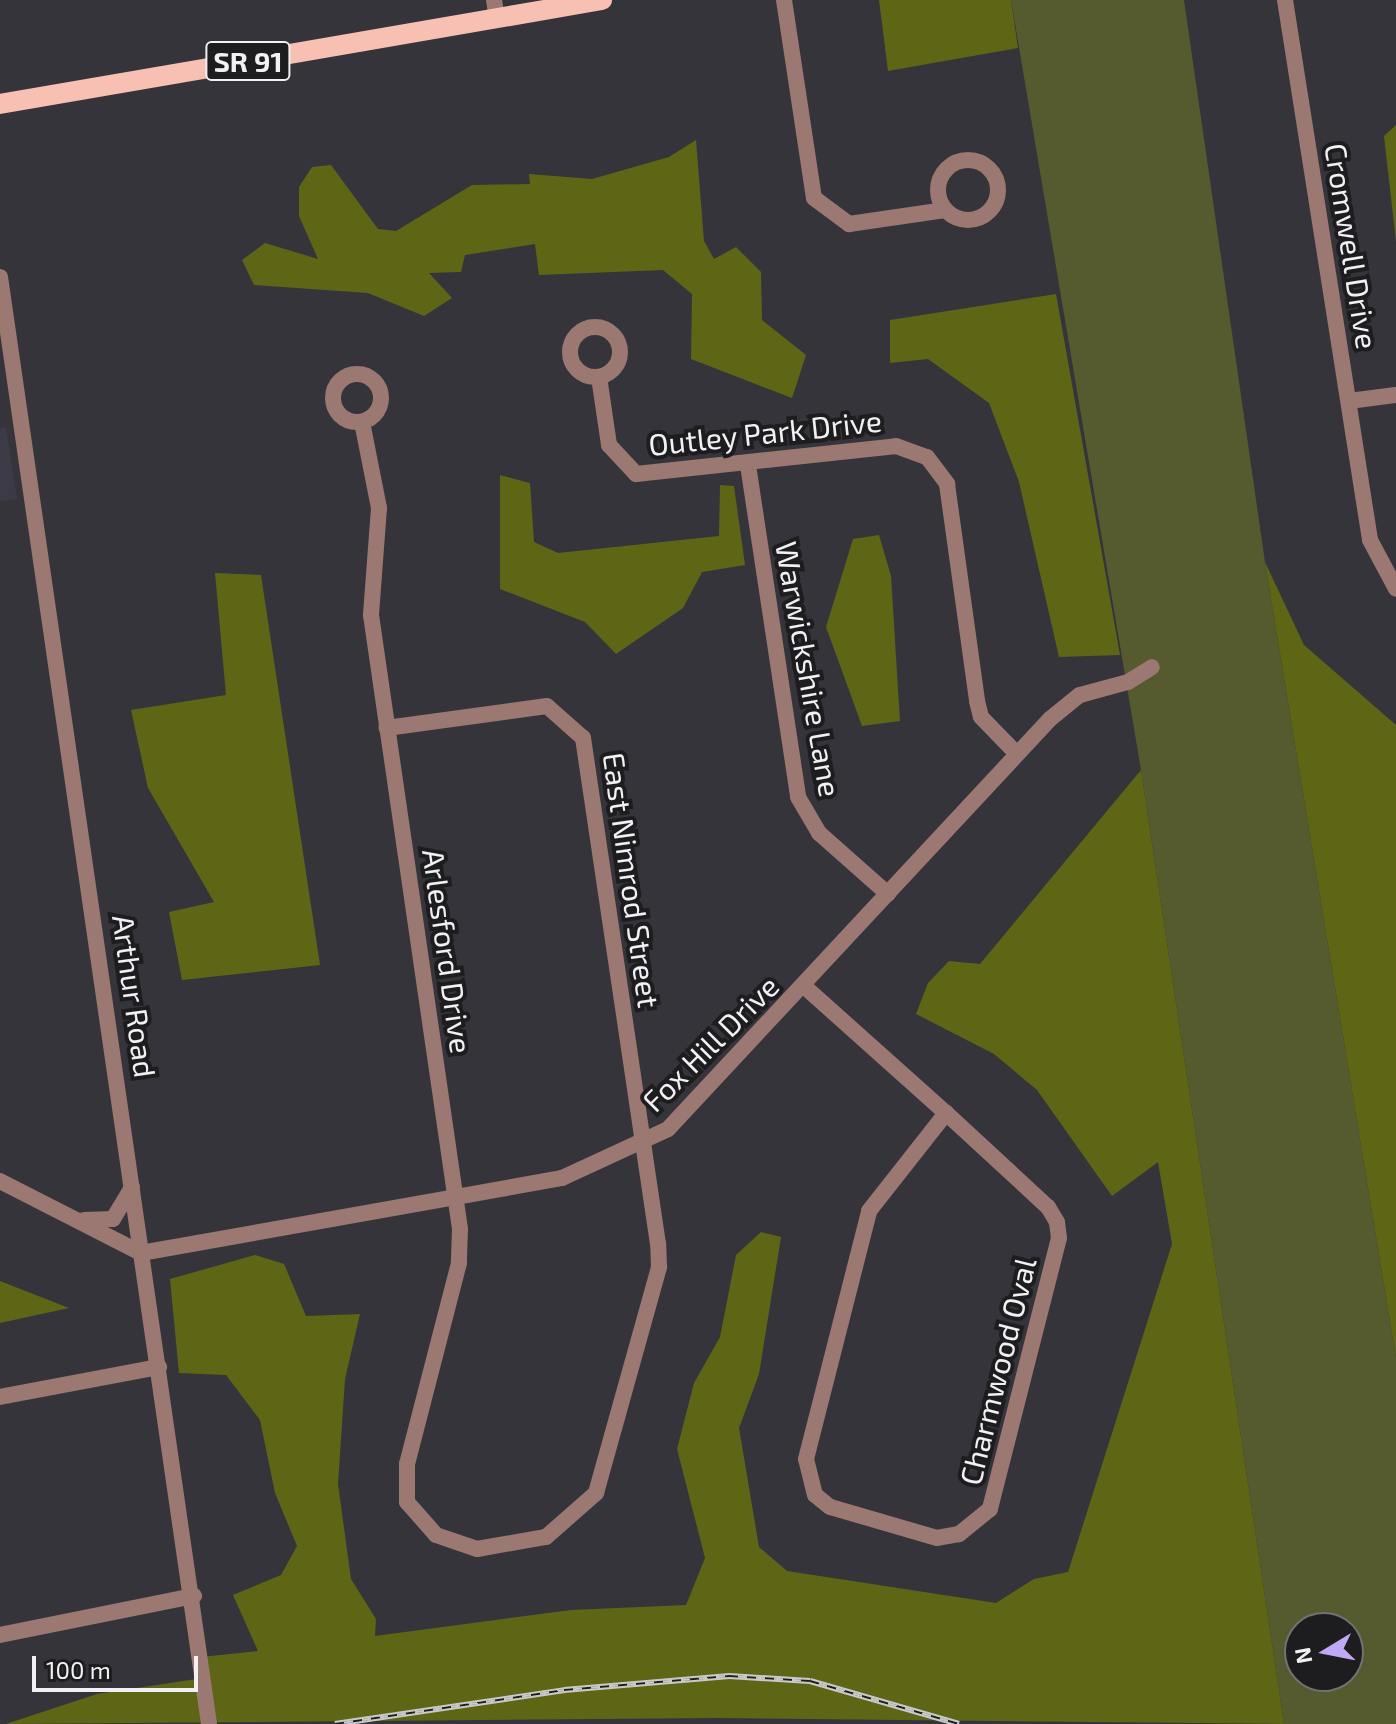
<!DOCTYPE html>
<style>
body{margin:0}
#map{position:relative;width:1396px;height:1724px;overflow:hidden;background:#35343b;font-family:"Exo 2",sans-serif}
div>[style]{position:absolute}
.built>*{inset:0;background:#3d3a47}
.green>*{inset:0;background:#555b2e}
.forest>*{inset:0;background:#5e6616}
.minor>*{height:16px;margin:-8px;padding:0 8px;transform-origin:8px;border-radius:8px;background:#9b7871}
.minor>.ring{margin:-8px;padding:0;box-sizing:content-box;background:none;border:16px solid #9b7871;border-radius:50%}
.major>*{height:20px;margin:-10px;padding:0 10px;transform-origin:10px;border-radius:10px;background:#f8bfb3}
.rail>*{height:6px;margin-top:-3px;transform-origin:0;background:repeating-linear-gradient(90deg,#1d1c1f 0 9px,#cac9ce 0 18px);box-sizing:border-box;border-block:2px solid #cac9ce}
span{translate:-50% -50%;white-space:nowrap;text-align:center;line-height:1.15;-webkit-text-stroke:8px #1d1c1f;paint-order:stroke}
.shield-label span{padding:2px 6px;background:#1d1c1f;border:2px solid;border-radius:6px;-webkit-text-stroke-width:0}
.shield-label{font-size:28px;color:#f1f0f4;font-weight:700}
.street-label{font-size:30px;color:#f1f0f4}
.north{position:absolute;left:1284px;top:1612px;width:80px;height:80px;box-sizing:border-box;background:#1d1c1f;border:2px solid #727174;border-radius:50%;rotate:260deg;font-size:22px;font-weight:700;line-height:32px;text-align:center;color:#f1f0f4}
.north::after{content:'';display:block;margin:auto;width:28px;height:36px;background:#bfa9f4;clip-path:polygon(50% 0,100% 100%,50% 72%,0 100%)}
.scale{position:absolute;left:32px;top:1656px;width:166px;height:36px;box-sizing:border-box;border:4px solid #f1f0f4;border-top:0;padding-left:10px;font-size:24px;line-height:28px;white-space:nowrap;color:#f1f0f4;-webkit-text-stroke:6px #1d1c1f;paint-order:stroke}
</style>
<div id="map">
<div class="built">
<i style="clip-path:polygon(6px 427px,17px 499px,0 501px,0 428px)"></i>
</div>
<div class="green">
<i style="clip-path:polygon(evenodd,1011px 0,1184px 0,1265px 562px,1396px 1358px,1396px 1724px,1284px 1724px,1141px 770px,1011px 0,1300px 1628px,1348px 1628px,1348px 1676px,1300px 1676px,1300px 1628px)"></i>
</div>
<div class="forest">
<i style="clip-path:polygon(879px 0,1011px 0,1018px 48px,888px 71px)"></i>
<i style="clip-path:polygon(1396px 125px,1396px 242px,1384px 136px)"></i>
<i style="clip-path:polygon(696px 140px,704px 241px,714px 259px,736px 247px,761px 272px,762px 320px,806px 355px,792px 398px,691px 359px,692px 294px,663px 270px,539px 275px,535px 244px,465px 255px,461px 272px,429px 273px,452px 298px,424px 316px,368px 293px,254px 285px,242px 260px,265px 243px,318px 259px,299px 216px,299px 187px,312px 167px,331px 165px,378px 229px,396px 231px,472px 185px,530px 184px,529px 174px,592px 179px,669px 157px)"></i>
<i style="clip-path:polygon(1056px 294px,1120px 655px,1059px 657px,1019px 482px,989px 403px,928px 359px,890px 363px,890px 320px)"></i>
<i style="clip-path:polygon(500px 475px,530px 483px,534px 542px,558px 553px,719px 536px,720px 485px,734px 486px,745px 565px,702px 572px,683px 608px,616px 654px,585px 622px,500px 589px)"></i>
<i style="clip-path:polygon(879px 535px,891px 576px,900px 721px,862px 726px,826px 627px,853px 539px)"></i>
<i style="clip-path:polygon(1265px 562px,1304px 645px,1396px 725px,1396px 1358px)"></i>
<i style="clip-path:polygon(215px 573px,261px 575px,320px 965px,182px 980px,169px 912px,214px 902px,148px 788px,131px 710px,226px 695px)"></i>
<i style="clip-path:polygon(1141px 770px,1284px 1724px,717px 1718px,6px 1724px,97px 1694px,203px 1678px,201px 1657px,258px 1651px,233px 1595px,281px 1575px,297px 1546px,275px 1493px,260px 1420px,226px 1375px,179px 1373px,170px 1279px,255px 1255px,284px 1264px,306px 1316px,360px 1314px,345px 1379px,338px 1484px,351px 1579px,376px 1619px,375px 1636px,571px 1610px,686px 1605px,705px 1558px,677px 1449px,694px 1383px,720px 1337px,736px 1255px,761px 1232px,781px 1237px,759px 1374px,739px 1428px,759px 1547px,787px 1571px,996px 1603px,1034px 1579px,1068px 1572px,1172px 1244px,1158px 1162px,1112px 1196px,1037px 1090px,994px 1054px,916px 1014px,928px 983px,949px 961px,980px 964px)"></i>
<i style="clip-path:polygon(0 1281px,69px 1308px,0 1323px)"></i>
</div>
<div class="minor">
<i style="left:494px;top:0;width:18px;rotate:81deg"></i>
<i style="left:784px;top:0;width:200px;rotate:81.4deg"></i>
<i style="left:814px;top:198px;width:44px;rotate:36.6deg"></i>
<i style="left:849px;top:224px;width:97px;rotate:-8.3deg"></i>
<i style="left:1285px;top:0;width:547px;rotate:81.05deg"></i>
<i style="left:1370px;top:540px;width:55px;rotate:62deg"></i>
<i class="ring" style="left:938px;top:160px;width:44px;height:44px"></i>
<i style="left:0;top:277px;width:1462px;rotate:81.78deg"></i>
<i class="ring" style="left:570px;top:327px;width:34px;height:34px"></i>
<i class="ring" style="left:333px;top:374px;width:32px;height:32px"></i>
<i style="left:599px;top:377px;width:69px;rotate:81.6deg"></i>
<i style="left:609px;top:445px;width:40px;rotate:47deg"></i>
<i style="left:636px;top:474px;width:262px;rotate:-6.1deg"></i>
<i style="left:896px;top:446px;width:33px;rotate:20deg"></i>
<i style="left:927px;top:457px;width:34px;rotate:53deg"></i>
<i style="left:947px;top:484px;width:219px;rotate:82.1deg"></i>
<i style="left:977px;top:701px;width:16px;rotate:76deg"></i>
<i style="left:981px;top:717px;width:50px;rotate:45.8deg"></i>
<i style="left:1349px;top:401px;width:47px;rotate:-7.3deg"></i>
<i style="left:362px;top:422px;width:88px;rotate:78.8deg"></i>
<i style="left:379px;top:508px;width:107px;rotate:94.3deg"></i>
<i style="left:371px;top:615px;width:620px;rotate:81.75deg"></i>
<i style="left:460px;top:1229px;width:34px;rotate:92deg"></i>
<i style="left:459px;top:1263px;width:208px;rotate:104.5deg"></i>
<i style="left:407px;top:1464px;width:38px;rotate:90deg"></i>
<i style="left:407px;top:1502px;width:44px;rotate:48.7deg"></i>
<i style="left:436px;top:1535px;width:43px;rotate:18.9deg"></i>
<i style="left:477px;top:1549px;width:70px;rotate:-9.9deg"></i>
<i style="left:546px;top:1537px;width:67px;rotate:-41.3deg"></i>
<i style="left:596px;top:1493px;width:235px;rotate:-74.4deg"></i>
<i style="left:659px;top:1267px;width:23px;rotate:-92deg"></i>
<i style="left:658px;top:1244px;width:512px;rotate:-98.43deg"></i>
<i style="left:583px;top:738px;width:48px;rotate:-138.4deg"></i>
<i style="left:547px;top:706px;width:162px;rotate:172.2deg"></i>
<i style="left:748px;top:465px;width:336px;rotate:81.4deg"></i>
<i style="left:798px;top:797px;width:42px;rotate:59.7deg"></i>
<i style="left:819px;top:833px;width:92px;rotate:41.5deg"></i>
<i style="left:805px;top:987px;width:189px;rotate:41.8deg"></i>
<i style="left:946px;top:1113px;width:139px;rotate:42.7deg"></i>
<i style="left:1048px;top:1207px;width:17px;rotate:59deg"></i>
<i style="left:1057px;top:1222px;width:16px;rotate:83deg"></i>
<i style="left:1059px;top:1238px;width:280px;rotate:104.3deg"></i>
<i style="left:990px;top:1509px;width:40px;rotate:141deg"></i>
<i style="left:959px;top:1534px;width:22px;rotate:170deg"></i>
<i style="left:937px;top:1538px;width:111px;rotate:-163.8deg"></i>
<i style="left:830px;top:1507px;width:19px;rotate:-141deg"></i>
<i style="left:815px;top:1495px;width:37px;rotate:-104deg"></i>
<i style="left:806px;top:1459px;width:256px;rotate:-75.7deg"></i>
<i style="left:869px;top:1211px;width:125px;rotate:-51.8deg"></i>
<i style="left:0;top:1181px;width:158px;rotate:27.1deg"></i>
<i style="left:84px;top:1220px;width:29px;rotate:-2deg"></i>
<i style="left:113px;top:1219px;width:37px;rotate:-59deg"></i>
<i style="left:141px;top:1253px;width:428px;rotate:-10.1deg"></i>
<i style="left:562px;top:1178px;width:117px;rotate:-24.8deg"></i>
<i style="left:668px;top:1129px;width:560px;rotate:-47.02deg"></i>
<i style="left:1050px;top:719px;width:38px;rotate:-39deg"></i>
<i style="left:1080px;top:695px;width:50px;rotate:-15.2deg"></i>
<i style="left:1128px;top:682px;width:28px;rotate:-32deg"></i>
<i style="left:0;top:1397px;width:162px;rotate:-10.7deg"></i>
<i style="left:0;top:1635px;width:198px;rotate:-11.4deg"></i>
</div>
<div class="major">
<i style="left:0;top:104px;width:611px;rotate:-9.8deg"></i>
</div>
<div class="rail">
<i style="left:335px;top:1724px;width:232px;rotate:-8.4deg"></i>
<i style="left:564px;top:1690px;width:166px;rotate:-4.8deg"></i>
<i style="left:729px;top:1676px;width:81px;rotate:3.5deg"></i>
<i style="left:810px;top:1681px;width:155px;rotate:16.1deg"></i>
</div>
<div class="shield-label">
<span style="left:248px;top:61px">SR 91</span>
</div>
<div class="street-label">
<span style="left:1352px;top:246px;rotate:81deg">Cromwell Drive</span>
<span style="left:765px;top:432px;rotate:-6deg">Outley Park Drive</span>
<span style="left:809px;top:669px;rotate:80deg">Warwickshire Lane</span>
<span style="left:632px;top:880px;rotate:82deg">East Nimrod Street</span>
<span style="left:448px;top:951px;rotate:82deg">Arlesford Drive</span>
<span style="left:135px;top:996px;rotate:82deg">Arthur Road</span>
<span style="left:710px;top:1043px;rotate:-45deg">Fox Hill Drive</span>
<span style="left:997px;top:1371px;rotate:-76deg">Charmwood Oval</span>
</div>
<div class="north">N</div>
<div class="scale">100 m</div>
</div>
